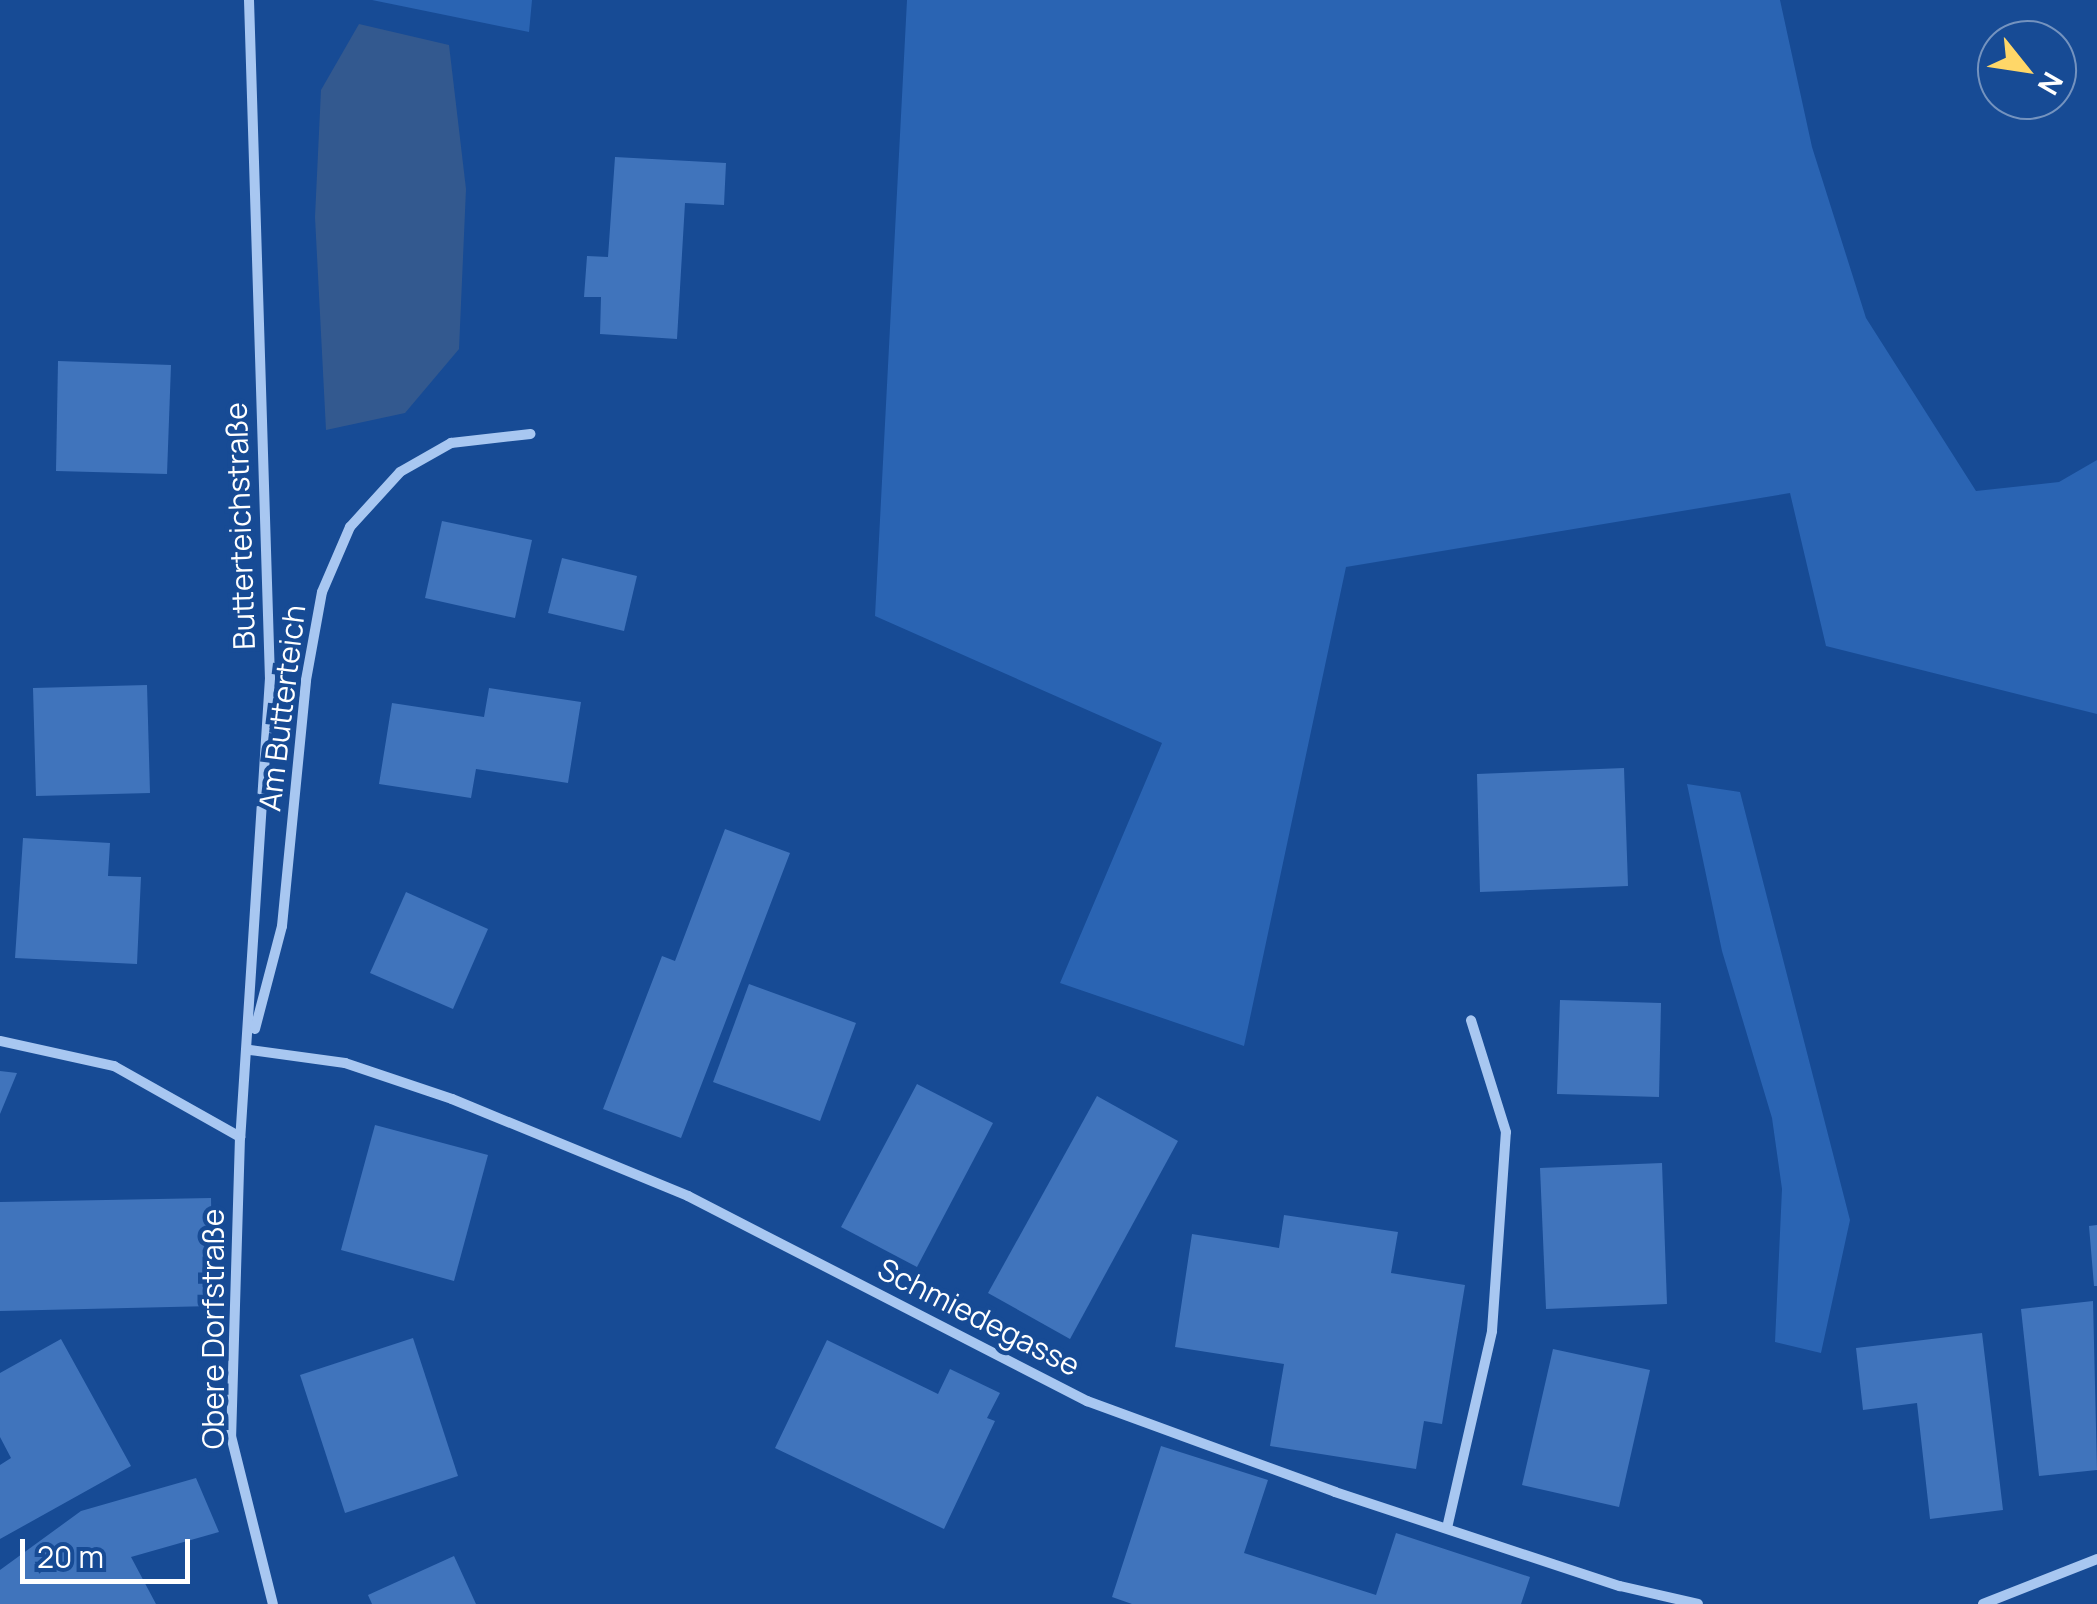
<!DOCTYPE html>
<meta charset="utf-8">
<style>
body{margin:0}
#map{position:relative;width:2097px;height:1604px;overflow:hidden;background:#174b95;font-family:Manrope,sans-serif}
div>[style]{position:absolute}
.green>*{inset:0;background:#2a64b3}
.water>*{inset:0;background:#33598f}
.building>*{inset:0;background:#4074bc}
.street>*{height:10px;margin:-5px;padding:0 5px;transform-origin:5px;border-radius:5px;background:#a8c7f1}
span{translate:-50% -50%;white-space:nowrap;text-align:center;line-height:1.15;-webkit-text-stroke:9px #174b95;paint-order:stroke}
.street-label{font-size:30px;color:#fff}
.north{position:absolute;left:1977px;top:20px;width:100px;height:100px;box-sizing:border-box;background:#174b95;border:2px solid #7493bf;border-radius:50%;rotate:120deg;font-size:28px;font-weight:700;line-height:40px;text-align:center;color:#fff}
.north::after{content:'';display:block;margin:auto;width:35px;height:45px;background:#ffd768;clip-path:polygon(50% 0,100% 100%,50% 72%,0 100%)}
.scale{position:absolute;left:20px;top:1539px;width:170px;height:45px;box-sizing:border-box;border:5px solid #fff;border-top:0;padding-left:12px;font-size:30px;line-height:35px;white-space:nowrap;color:#fff;-webkit-text-stroke:8px #174b95;paint-order:stroke}
</style>
<div id="map">
<div class="green">
<i style="clip-path:polygon(372px 0,532px 0,529px 32px)"></i>
<i style="clip-path:polygon(907px 0,1780px 0,1812px 147px,1866px 318px,1976px 491px,2059px 482px,2097px 460px,2097px 714px,1826px 646px,1790px 493px,1346px 567px,1244px 1046px,1060px 983px,1162px 743px,875px 616px)"></i>
<i style="clip-path:polygon(1687px 784px,1740px 792px,1850px 1220px,1821px 1353px,1775px 1342px,1782px 1189px,1772px 1118px,1722px 951px)"></i>
</div>
<div class="water">
<i style="clip-path:polygon(359px 24px,449px 45px,466px 189px,459px 349px,405px 413px,326px 430px,315px 217px,321px 90px)"></i>
</div>
<div class="building">
<i style="clip-path:polygon(615px 157px,726px 163px,724px 205px,685px 203px,677px 339px,600px 334px,601px 297px,584px 297px,587px 256px,608px 257px)"></i>
<i style="clip-path:polygon(58px 361px,171px 365px,167px 474px,56px 471px)"></i>
<i style="clip-path:polygon(442px 521px,532px 540px,515px 618px,425px 598px)"></i>
<i style="clip-path:polygon(562px 558px,637px 576px,624px 631px,548px 613px)"></i>
<i style="clip-path:polygon(147px 685px,150px 793px,36px 796px,33px 688px)"></i>
<i style="clip-path:polygon(489px 688px,581px 702px,568px 783px,476px 769px,471px 798px,379px 784px,392px 703px,484px 717px)"></i>
<i style="clip-path:polygon(1624px 768px,1628px 886px,1480px 892px,1477px 774px)"></i>
<i style="clip-path:polygon(725px 829px,790px 853px,681px 1138px,603px 1109px,662px 956px,675px 961px)"></i>
<i style="clip-path:polygon(23px 838px,110px 843px,108px 876px,141px 877px,137px 964px,15px 958px)"></i>
<i style="clip-path:polygon(406px 892px,488px 929px,453px 1009px,370px 973px)"></i>
<i style="clip-path:polygon(749px 984px,856px 1023px,820px 1121px,713px 1082px)"></i>
<i style="clip-path:polygon(1560px 1000px,1661px 1003px,1659px 1097px,1557px 1094px)"></i>
<i style="clip-path:polygon(0 1071px,17px 1073px,0 1114px)"></i>
<i style="clip-path:polygon(917px 1084px,993px 1123px,917px 1267px,841px 1227px)"></i>
<i style="clip-path:polygon(1097px 1096px,1178px 1141px,1070px 1339px,988px 1293px)"></i>
<i style="clip-path:polygon(375px 1125px,488px 1155px,454px 1281px,341px 1250px)"></i>
<i style="clip-path:polygon(1662px 1163px,1667px 1304px,1546px 1309px,1540px 1168px)"></i>
<i style="clip-path:polygon(211px 1198px,213px 1306px,0 1311px,0 1202px)"></i>
<i style="clip-path:polygon(1284px 1215px,1398px 1232px,1391px 1273px,1465px 1285px,1442px 1424px,1424px 1421px,1416px 1469px,1270px 1446px,1284px 1364px,1175px 1347px,1192px 1234px,1279px 1248px)"></i>
<i style="clip-path:polygon(2097px 1225px,2097px 1286px,2094px 1286px,2089px 1226px)"></i>
<i style="clip-path:polygon(2093px 1301px,2097px 1470px,2039px 1476px,2021px 1309px)"></i>
<i style="clip-path:polygon(1982px 1333px,2003px 1510px,1930px 1519px,1917px 1403px,1863px 1410px,1856px 1348px)"></i>
<i style="clip-path:polygon(413px 1338px,458px 1476px,345px 1513px,300px 1375px)"></i>
<i style="clip-path:polygon(61px 1339px,131px 1466px,0 1539px,0 1465px,11px 1458px,0 1437px,0 1373px)"></i>
<i style="clip-path:polygon(827px 1340px,938px 1394px,950px 1369px,1000px 1393px,987px 1418px,995px 1421px,944px 1529px,775px 1448px)"></i>
<i style="clip-path:polygon(1553px 1349px,1650px 1370px,1619px 1507px,1522px 1485px)"></i>
<i style="clip-path:polygon(1161px 1446px,1268px 1480px,1244px 1553px,1376px 1595px,1396px 1533px,1530px 1577px,1521px 1604px,1132px 1604px,1112px 1597px)"></i>
<i style="clip-path:polygon(196px 1478px,219px 1532px,131px 1557px,156px 1604px,0 1604px,0 1570px,81px 1511px)"></i>
<i style="clip-path:polygon(454px 1556px,476px 1604px,372px 1604px,368px 1595px)"></i>
</div>
<div class="street">
<i style="left:249px;top:0;width:678px;rotate:88.23deg"></i>
<i style="left:270px;top:678px;width:460px;rotate:93.7deg"></i>
<i style="left:240px;top:1137px;width:299px;rotate:91.7deg"></i>
<i style="left:231px;top:1436px;width:173px;rotate:76deg"></i>
<i style="left:255px;top:1029px;width:106px;rotate:-75.3deg"></i>
<i style="left:282px;top:926px;width:247px;rotate:-84.4deg"></i>
<i style="left:306px;top:680px;width:89px;rotate:-79.7deg"></i>
<i style="left:322px;top:592px;width:71px;rotate:-66.7deg"></i>
<i style="left:350px;top:527px;width:74px;rotate:-47.7deg"></i>
<i style="left:400px;top:472px;width:59px;rotate:-29.6deg"></i>
<i style="left:451px;top:443px;width:80px;rotate:-6.5deg"></i>
<i style="left:0;top:1041px;width:117px;rotate:12.4deg"></i>
<i style="left:114px;top:1066px;width:145px;rotate:29.4deg"></i>
<i style="left:250px;top:1050px;width:96px;rotate:7.8deg"></i>
<i style="left:345px;top:1063px;width:113px;rotate:18.6deg"></i>
<i style="left:452px;top:1099px;width:255px;rotate:22.3deg"></i>
<i style="left:688px;top:1196px;width:449px;rotate:27.2deg"></i>
<i style="left:1087px;top:1401px;width:264px;rotate:20.1deg"></i>
<i style="left:1335px;top:1492px;width:300px;rotate:18.3deg"></i>
<i style="left:1620px;top:1586px;width:80px;rotate:13deg"></i>
<i style="left:1447px;top:1528px;width:202px;rotate:-77.1deg"></i>
<i style="left:1492px;top:1331px;width:199px;rotate:-86deg"></i>
<i style="left:1506px;top:1132px;width:117px;rotate:-107.4deg"></i>
<i style="left:1983px;top:1604px;width:123px;rotate:-21.5deg"></i>
</div>
<div class="street-label">
<span style="left:240px;top:526px;rotate:-92deg">Butterteichstraße</span>
<span style="left:282px;top:708px;rotate:-83deg">Am Butterteich</span>
<span style="left:979px;top:1317px;rotate:27deg">Schmiedegasse</span>
<span style="left:213px;top:1329px;rotate:-90deg">Obere Dorfstraße</span>
</div>
<div class="north">N</div>
<div class="scale">20 m</div>
</div>
